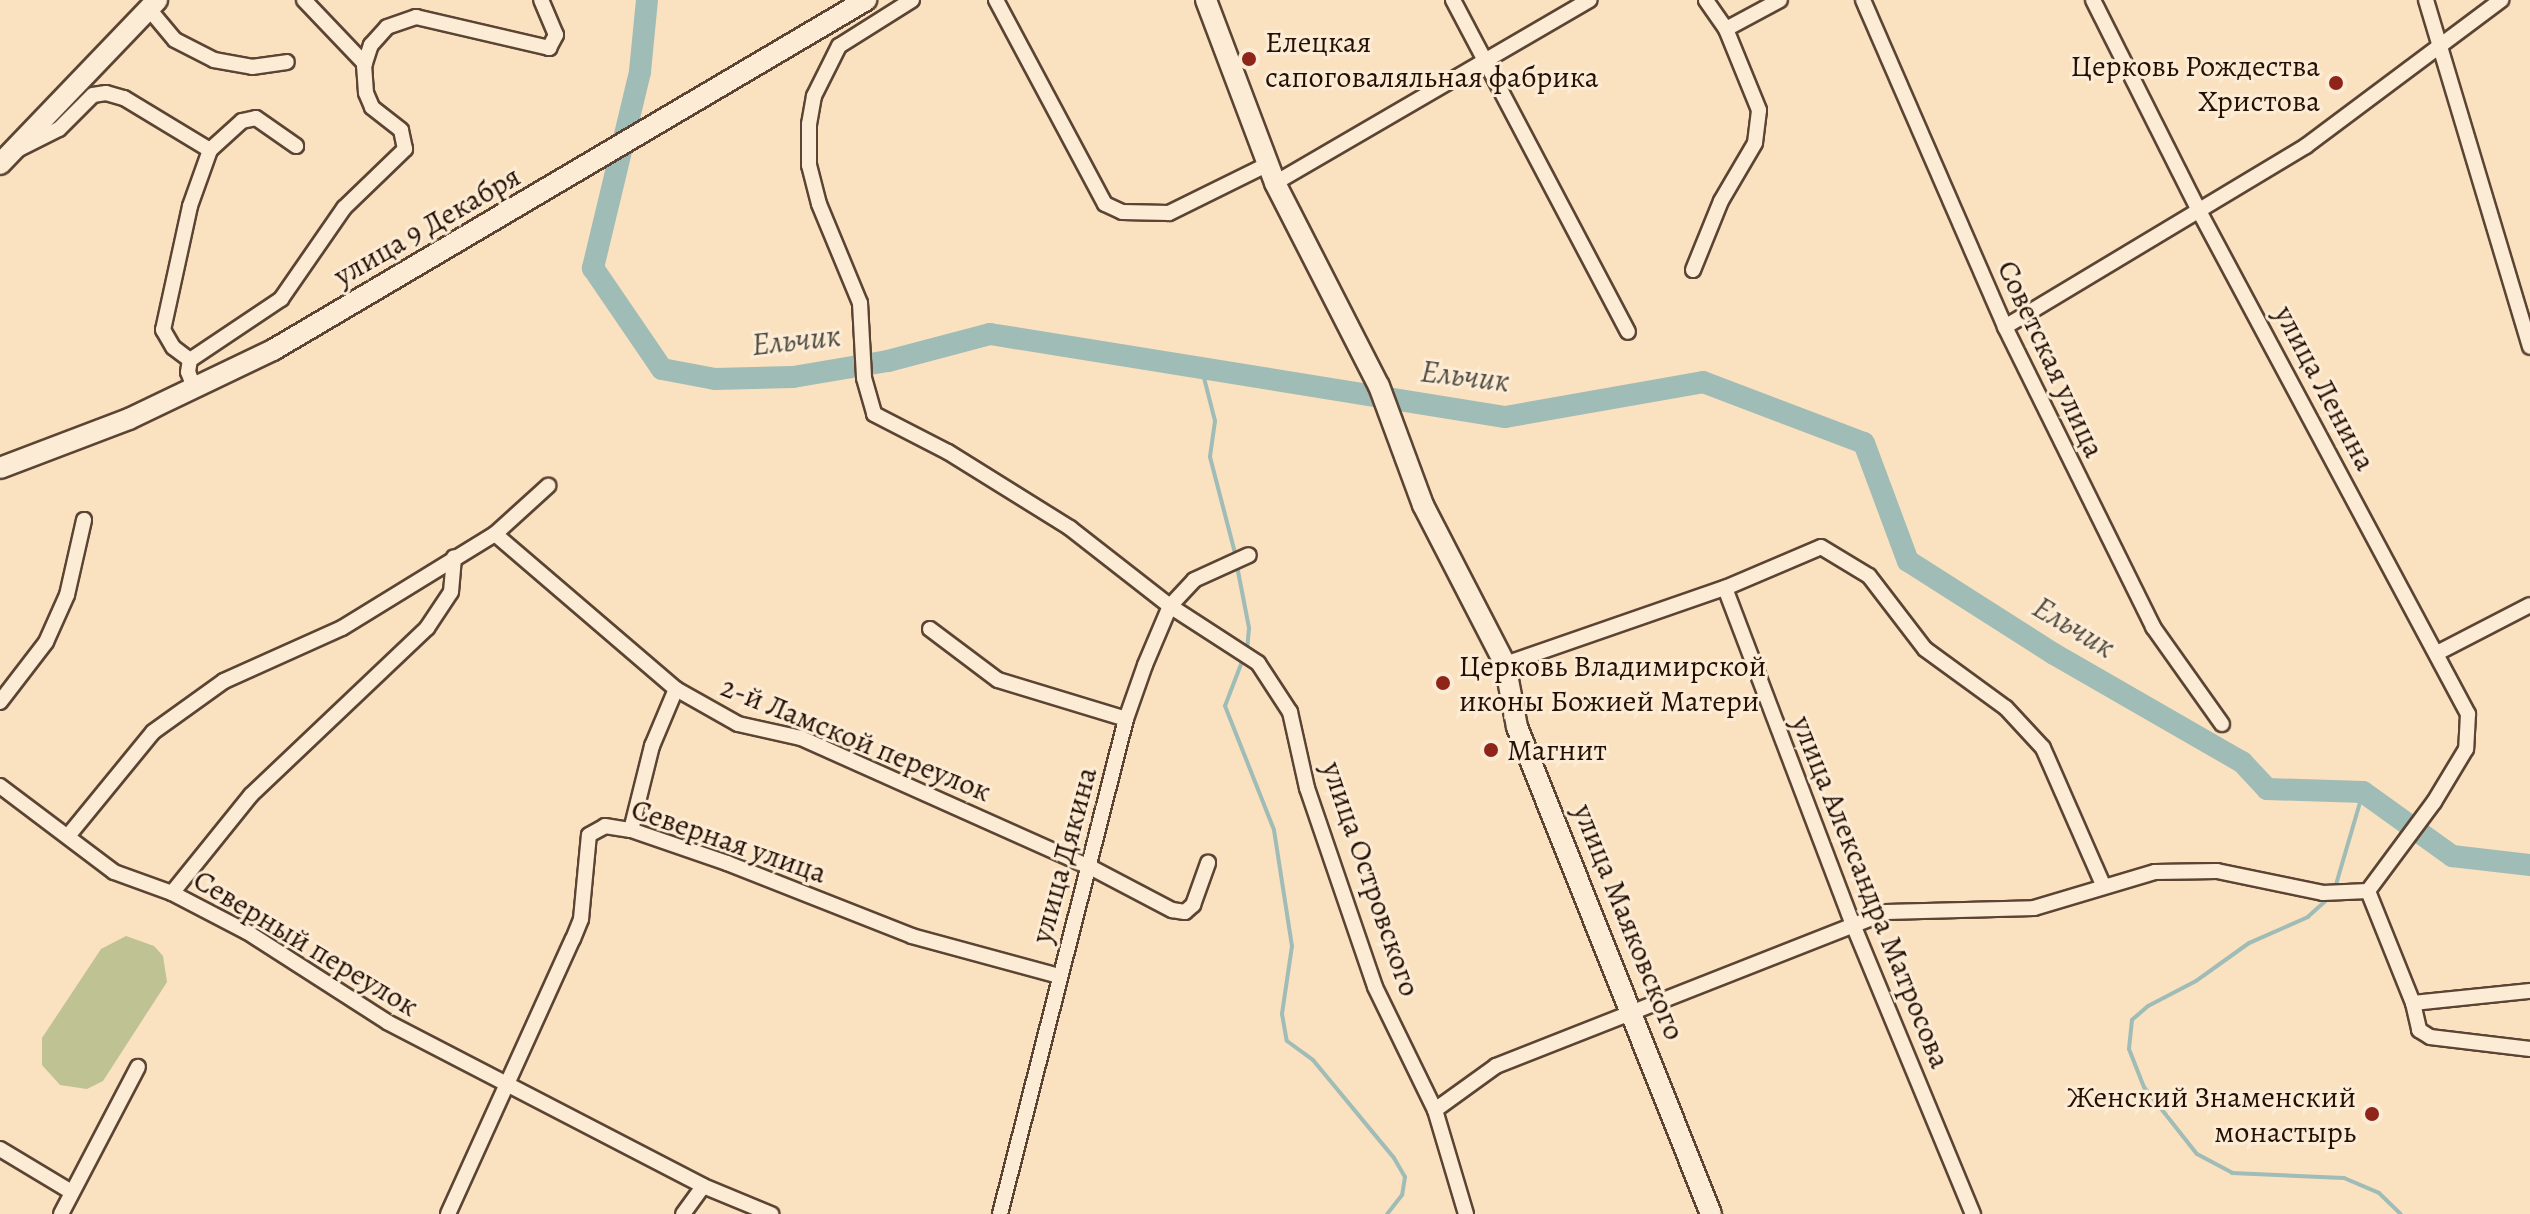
<!DOCTYPE html>
<meta charset="utf-8">
<style>
body{margin:0}
#map{position:relative;width:2530px;height:1214px;overflow:hidden;background:#fae1c0;font-family:Alegreya,serif}
div>[style]{position:absolute}
.green>*{inset:0;background:#bfc292}
.stream>*{height:4px;margin:-2px;padding:0 2px;transform-origin:2px;border-radius:2px;background:#9fbcb6}
.river>*{height:22px;margin:-11px;padding:0 11px;transform-origin:11px;border-radius:11px;background:#9fbcb6}
.roads{filter:drop-shadow(2px 0 #5b4433) drop-shadow(-2px 0 #5b4433) drop-shadow(0 2px #5b4433) drop-shadow(0 -2px #5b4433)}
.street>*{height:14px;margin:-7px;padding:0 7px;transform-origin:7px;border-radius:7px;background:#fcecd6}
.secondary>*{height:20px;margin:-10px;padding:0 10px;transform-origin:10px;border-radius:10px;background:#fcecd6}
.dots>*{width:22px;height:22px;translate:-50% -50%;box-sizing:border-box;border:4px solid #fcecd6;border-radius:50%}
span{translate:-50% -50%;white-space:nowrap;text-align:center;line-height:1.15;-webkit-text-stroke:6px #fcecd6;paint-order:stroke}
.poi-label{font-size:30px;color:#261004}
.left{translate:0 -50%;text-align:left}
.right{translate:-100% -50%;text-align:right}
.street-label{font-size:30px;color:#261004}
.water-label{font-size:32px;color:#504c42;font-style:italic}
</style>
<div id="map">
<div class="green">
<i style="clip-path:polygon(126px 936px,154px 946px,163px 956px,167px 982px,103px 1081px,87px 1089px,60px 1085px,42px 1065px,42px 1038px,101px 949px)"></i>
</div>
<div class="stream">
<i style="left:1201px;top:366px;width:57px;rotate:75.7deg"></i>
<i style="left:1215px;top:421px;width:36px;rotate:98deg"></i>
<i style="left:1210px;top:457px;width:103px;rotate:75.4deg"></i>
<i style="left:1237px;top:566px;width:63px;rotate:79deg"></i>
<i style="left:1249px;top:628px;width:23px;rotate:95deg"></i>
<i style="left:1243px;top:659px;width:50px;rotate:111deg"></i>
<i style="left:1225px;top:706px;width:133px;rotate:68.4deg"></i>
<i style="left:1274px;top:830px;width:117px;rotate:81.2deg"></i>
<i style="left:1292px;top:946px;width:69px;rotate:98.4deg"></i>
<i style="left:1282px;top:1014px;width:27px;rotate:80deg"></i>
<i style="left:1287px;top:1041px;width:32px;rotate:36deg"></i>
<i style="left:1313px;top:1060px;width:127px;rotate:50.4deg"></i>
<i style="left:1394px;top:1158px;width:22px;rotate:60deg"></i>
<i style="left:1405px;top:1177px;width:18px;rotate:99deg"></i>
<i style="left:1402px;top:1195px;width:24px;rotate:128deg"></i>
<i style="left:2335px;top:888px;width:100px;rotate:-73.7deg"></i>
<i style="left:2331px;top:896px;width:31px;rotate:138deg"></i>
<i style="left:2308px;top:917px;width:64px;rotate:156.2deg"></i>
<i style="left:2249px;top:943px;width:65px;rotate:144.4deg"></i>
<i style="left:2196px;top:981px;width:54px;rotate:152.5deg"></i>
<i style="left:2148px;top:1006px;width:21px;rotate:139deg"></i>
<i style="left:2132px;top:1020px;width:29px;rotate:96deg"></i>
<i style="left:2129px;top:1049px;width:41px;rotate:68.5deg"></i>
<i style="left:2144px;top:1087px;width:85px;rotate:51.7deg"></i>
<i style="left:2197px;top:1154px;width:40px;rotate:28deg"></i>
<i style="left:2232px;top:1173px;width:112px;rotate:2.6deg"></i>
<i style="left:2344px;top:1178px;width:38px;rotate:23deg"></i>
<i style="left:2379px;top:1193px;width:30px;rotate:44deg"></i>
</div>
<div class="river">
<i style="left:647px;top:0;width:72px;rotate:95.6deg"></i>
<i style="left:640px;top:72px;width:202px;rotate:103.5deg"></i>
<i style="left:593px;top:268px;width:122px;rotate:55.7deg"></i>
<i style="left:662px;top:369px;width:54px;rotate:10.7deg"></i>
<i style="left:715px;top:379px;width:78px;rotate:-1.5deg"></i>
<i style="left:793px;top:377px;width:96px;rotate:-9.6deg"></i>
<i style="left:888px;top:361px;width:106px;rotate:-14.8deg"></i>
<i style="left:990px;top:334px;width:522px;rotate:9.16deg"></i>
<i style="left:1505px;top:417px;width:201px;rotate:-10deg"></i>
<i style="left:1703px;top:382px;width:172px;rotate:20.8deg"></i>
<i style="left:1864px;top:443px;width:126px;rotate:69.6deg"></i>
<i style="left:1908px;top:561px;width:173px;rotate:32.5deg"></i>
<i style="left:2054px;top:654px;width:217px;rotate:29.9deg"></i>
<i style="left:2242px;top:762px;width:37px;rotate:47deg"></i>
<i style="left:2267px;top:789px;width:96px;rotate:1.8deg"></i>
<i style="left:2363px;top:792px;width:110px;rotate:35.7deg"></i>
<i style="left:2452px;top:856px;width:79px;rotate:6.6deg"></i>
</div>
<div class="roads">
<div class="street">
<i style="left:304px;top:0;width:88px;rotate:46.4deg"></i>
<i style="left:912px;top:0;width:86px;rotate:147.8deg"></i>
<i style="left:839px;top:46px;width:56px;rotate:116.6deg"></i>
<i style="left:814px;top:96px;width:28px;rotate:100deg"></i>
<i style="left:809px;top:124px;width:41px;rotate:90deg"></i>
<i style="left:809px;top:165px;width:40px;rotate:75.6deg"></i>
<i style="left:819px;top:204px;width:107px;rotate:67.5deg"></i>
<i style="left:860px;top:303px;width:75px;rotate:86.9deg"></i>
<i style="left:864px;top:378px;width:37px;rotate:74deg"></i>
<i style="left:874px;top:414px;width:83px;rotate:27.2deg"></i>
<i style="left:948px;top:452px;width:144px;rotate:31.9deg"></i>
<i style="left:1070px;top:528px;width:127px;rotate:38deg"></i>
<i style="left:1170px;top:606px;width:105px;rotate:32.9deg"></i>
<i style="left:1258px;top:663px;width:59px;rotate:56.9deg"></i>
<i style="left:1290px;top:712px;width:78px;rotate:77.4deg"></i>
<i style="left:1307px;top:788px;width:210px;rotate:71.1deg"></i>
<i style="left:1375px;top:987px;width:137px;rotate:64deg"></i>
<i style="left:1435px;top:1110px;width:109px;rotate:73.4deg"></i>
<i style="left:996px;top:0;width:231px;rotate:61.9deg"></i>
<i style="left:1105px;top:204px;width:19px;rotate:25deg"></i>
<i style="left:1122px;top:212px;width:47px;rotate:1.2deg"></i>
<i style="left:1169px;top:213px;width:110px;rotate:-26.3deg"></i>
<i style="left:1453px;top:0;width:375px;rotate:62.2deg"></i>
<i style="left:1863px;top:0;width:357px;rotate:66.5deg"></i>
<i style="left:2005px;top:327px;width:335px;rotate:63.7deg"></i>
<i style="left:2153px;top:627px;width:119px;rotate:54.6deg"></i>
<i style="left:2093px;top:0;width:234px;rotate:63.3deg"></i>
<i style="left:2198px;top:209px;width:573px;rotate:61.87deg"></i>
<i style="left:2468px;top:714px;width:35px;rotate:93deg"></i>
<i style="left:2466px;top:749px;width:62px;rotate:121.1deg"></i>
<i style="left:2434px;top:802px;width:111px;rotate:126.6deg"></i>
<i style="left:2368px;top:891px;width:121px;rotate:68.1deg"></i>
<i style="left:2413px;top:1003px;width:28px;rotate:77deg"></i>
<i style="left:2419px;top:1030px;width:13px;rotate:32deg"></i>
<i style="left:2430px;top:1037px;width:101px;rotate:6.8deg"></i>
<i style="left:2426px;top:0;width:362px;rotate:73.3deg"></i>
<i style="left:149px;top:9px;width:40px;rotate:50deg"></i>
<i style="left:175px;top:40px;width:44px;rotate:27.1deg"></i>
<i style="left:214px;top:60px;width:39px;rotate:10deg"></i>
<i style="left:252px;top:67px;width:35px;rotate:-8deg"></i>
<i style="left:1726px;top:29px;width:61px;rotate:-28.2deg"></i>
<i style="left:15px;top:151px;width:49px;rotate:-26.6deg"></i>
<i style="left:59px;top:129px;width:48px;rotate:-45deg"></i>
<i style="left:93px;top:95px;width:13px;rotate:-9deg"></i>
<i style="left:106px;top:93px;width:19px;rotate:16deg"></i>
<i style="left:124px;top:98px;width:100px;rotate:31.2deg"></i>
<i style="left:1275px;top:183px;width:364px;rotate:-30.2deg"></i>
<i style="left:1693px;top:270px;width:74px;rotate:-67.9deg"></i>
<i style="left:1721px;top:201px;width:67px;rotate:-59.6deg"></i>
<i style="left:1755px;top:143px;width:33px;rotate:-83deg"></i>
<i style="left:1759px;top:110px;width:87px;rotate:-112.2deg"></i>
<i style="left:1726px;top:29px;width:35px;rotate:-125deg"></i>
<i style="left:2005px;top:327px;width:351px;rotate:-31deg"></i>
<i style="left:2306px;top:146px;width:244px;rotate:-36.8deg"></i>
<i style="left:190px;top:360px;width:21px;rotate:-143deg"></i>
<i style="left:173px;top:347px;width:20px;rotate:-120deg"></i>
<i style="left:163px;top:330px;width:127px;rotate:-77.7deg"></i>
<i style="left:190px;top:206px;width:59px;rotate:-70.3deg"></i>
<i style="left:210px;top:150px;width:43px;rotate:-42.2deg"></i>
<i style="left:242px;top:121px;width:14px;rotate:-12deg"></i>
<i style="left:256px;top:118px;width:49px;rotate:35deg"></i>
<i style="left:195px;top:390px;width:19px;rotate:-111deg"></i>
<i style="left:188px;top:372px;width:12px;rotate:-81deg"></i>
<i style="left:190px;top:360px;width:110px;rotate:-33.8deg"></i>
<i style="left:281px;top:299px;width:111px;rotate:-55.3deg"></i>
<i style="left:344px;top:208px;width:85px;rotate:-44deg"></i>
<i style="left:405px;top:149px;width:19px;rotate:-102deg"></i>
<i style="left:401px;top:130px;width:37px;rotate:-142deg"></i>
<i style="left:372px;top:107px;width:15px;rotate:-113deg"></i>
<i style="left:366px;top:93px;width:27px;rotate:-94deg"></i>
<i style="left:364px;top:66px;width:22px;rotate:-72deg"></i>
<i style="left:371px;top:45px;width:24px;rotate:-48deg"></i>
<i style="left:387px;top:27px;width:31px;rotate:-19deg"></i>
<i style="left:416px;top:17px;width:137px;rotate:13.1deg"></i>
<i style="left:549px;top:48px;width:15px;rotate:-62deg"></i>
<i style="left:556px;top:35px;width:38px;rotate:-113deg"></i>
<i style="left:495px;top:534px;width:72px;rotate:-42.2deg"></i>
<i style="left:1725px;top:588px;width:363px;rotate:69.2deg"></i>
<i style="left:1854px;top:927px;width:311px;rotate:67.5deg"></i>
<i style="left:930px;top:629px;width:85px;rotate:36.9deg"></i>
<i style="left:998px;top:680px;width:134px;rotate:16.9deg"></i>
<i style="left:2439px;top:652px;width:102px;rotate:-27.3deg"></i>
<i style="left:1505px;top:664px;width:233px;rotate:-19.1deg"></i>
<i style="left:1725px;top:588px;width:104px;rotate:-23.1deg"></i>
<i style="left:1821px;top:547px;width:56px;rotate:31.1deg"></i>
<i style="left:1869px;top:576px;width:92px;rotate:52.5deg"></i>
<i style="left:1925px;top:649px;width:100px;rotate:36.1deg"></i>
<i style="left:2006px;top:708px;width:54px;rotate:47.2deg"></i>
<i style="left:2043px;top:748px;width:150px;rotate:66.3deg"></i>
<i style="left:0;top:702px;width:76px;rotate:-52.5deg"></i>
<i style="left:46px;top:642px;width:51px;rotate:-65.9deg"></i>
<i style="left:67px;top:595px;width:77px;rotate:-77.2deg"></i>
<i style="left:0;top:786px;width:143px;rotate:37deg"></i>
<i style="left:114px;top:872px;width:62px;rotate:19.9deg"></i>
<i style="left:172px;top:893px;width:85px;rotate:27.5deg"></i>
<i style="left:247px;top:932px;width:166px;rotate:32.7deg"></i>
<i style="left:387px;top:1022px;width:356px;rotate:27.4deg"></i>
<i style="left:631px;top:830px;width:87px;rotate:-76deg"></i>
<i style="left:652px;top:746px;width:62px;rotate:-67.2deg"></i>
<i style="left:68px;top:836px;width:134px;rotate:-50.7deg"></i>
<i style="left:153px;top:732px;width:87px;rotate:-35.7deg"></i>
<i style="left:224px;top:681px;width:129px;rotate:-24.2deg"></i>
<i style="left:342px;top:628px;width:180px;rotate:-31.6deg"></i>
<i style="left:495px;top:534px;width:238px;rotate:40.6deg"></i>
<i style="left:676px;top:689px;width:71px;rotate:29.4deg"></i>
<i style="left:738px;top:724px;width:65px;rotate:12.5deg"></i>
<i style="left:801px;top:738px;width:316px;rotate:24.1deg"></i>
<i style="left:1090px;top:867px;width:93px;rotate:27.7deg"></i>
<i style="left:1172px;top:910px;width:13px;rotate:9deg"></i>
<i style="left:1185px;top:912px;width:11px;rotate:-41deg"></i>
<i style="left:1193px;top:905px;width:45px;rotate:-70.3deg"></i>
<i style="left:172px;top:893px;width:126px;rotate:-51.1deg"></i>
<i style="left:251px;top:795px;width:243px;rotate:-43.5deg"></i>
<i style="left:427px;top:628px;width:43px;rotate:-56.3deg"></i>
<i style="left:451px;top:592px;width:35px;rotate:-85deg"></i>
<i style="left:2413px;top:1003px;width:118px;rotate:-5.9deg"></i>
<i style="left:1435px;top:1110px;width:75px;rotate:-35.8deg"></i>
<i style="left:1496px;top:1066px;width:419px;rotate:-21.5deg"></i>
<i style="left:1886px;top:912px;width:148px;rotate:-1.5deg"></i>
<i style="left:2034px;top:908px;width:126px;rotate:-16.6deg"></i>
<i style="left:2155px;top:872px;width:62px;rotate:-0.9deg"></i>
<i style="left:2217px;top:871px;width:108px;rotate:11.7deg"></i>
<i style="left:2323px;top:893px;width:45px;rotate:-2.5deg"></i>
<i style="left:0;top:1149px;width:82px;rotate:31deg"></i>
<i style="left:61px;top:1214px;width:166px;rotate:-62.4deg"></i>
<i style="left:448px;top:1214px;width:302px;rotate:-65.6deg"></i>
<i style="left:573px;top:939px;width:22px;rotate:-68deg"></i>
<i style="left:581px;top:919px;width:84px;rotate:-84.6deg"></i>
<i style="left:589px;top:835px;width:18px;rotate:-29deg"></i>
<i style="left:605px;top:826px;width:26px;rotate:9deg"></i>
<i style="left:631px;top:830px;width:102px;rotate:19deg"></i>
<i style="left:727px;top:863px;width:199px;rotate:21.5deg"></i>
<i style="left:912px;top:936px;width:152px;rotate:15.2deg"></i>
<i style="left:683px;top:1214px;width:34px;rotate:-54deg"></i>
<i style="left:703px;top:1186px;width:74px;rotate:22.4deg"></i>
<i style="left:1000px;top:1214px;width:511px;rotate:-75.72deg"></i>
<i style="left:1126px;top:719px;width:57px;rotate:-70.6deg"></i>
<i style="left:1145px;top:665px;width:64px;rotate:-67deg"></i>
<i style="left:1170px;top:606px;width:35px;rotate:-47deg"></i>
<i style="left:1194px;top:580px;width:60px;rotate:-24.4deg"></i>
</div>
<div class="secondary">
<i style="left:1206px;top:0;width:196px;rotate:69.3deg"></i>
<i style="left:1275px;top:183px;width:228px;rotate:62.9deg"></i>
<i style="left:1379px;top:386px;width:127px;rotate:69.7deg"></i>
<i style="left:1423px;top:505px;width:179px;rotate:62.7deg"></i>
<i style="left:1505px;top:664px;width:64px;rotate:79.2deg"></i>
<i style="left:1517px;top:727px;width:524px;rotate:68.28deg"></i>
<i style="left:0;top:164px;width:227px;rotate:-46.2deg"></i>
<i style="left:0;top:468px;width:138px;rotate:-20.8deg"></i>
<i style="left:129px;top:419px;width:160px;rotate:-25.6deg"></i>
<i style="left:273px;top:350px;width:689px;rotate:-30.55deg"></i>
</div>
</div>
<div class="dots">
<i style="left:1249px;top:59px;background:#8f2418"></i>
<i style="left:2336px;top:83px;background:#8f2418"></i>
<i style="left:1443px;top:683px;background:#8f2418"></i>
<i style="left:1491px;top:750px;background:#8f2418"></i>
<i style="left:2372px;top:1114px;background:#8f2418"></i>
</div>
<div class="poi-label">
<span class="left" style="left:1265px;top:59px">Елецкая<br>сапоговаляльная фабрика</span>
<span class="right" style="left:2320px;top:83px">Церковь Рождества<br>Христова</span>
<span class="left" style="left:1459px;top:683px">Церковь Владимирской<br>иконы Божией Матери</span>
<span class="left" style="left:1507px;top:750px">Магнит</span>
<span class="right" style="left:2356px;top:1114px">Женский Знаменский<br>монастырь</span>
</div>
<div class="street-label">
<span style="left:427px;top:226px;rotate:-30deg">улица 9 Декабря</span>
<span style="left:2051px;top:359px;rotate:65deg">Советская улица</span>
<span style="left:2325px;top:388px;rotate:62deg">улица Ленина</span>
<span style="left:856px;top:739px;rotate:22deg">2-й Ламской переулок</span>
<span style="left:729px;top:841px;rotate:19deg">Северная улица</span>
<span style="left:1064px;top:855px;rotate:-75deg">улица Дякина</span>
<span style="left:1371px;top:879px;rotate:71deg">улица Островского</span>
<span style="left:1871px;top:892px;rotate:68deg">улица Александра Матросова</span>
<span style="left:1629px;top:922px;rotate:68deg">улица Маяковского</span>
<span style="left:306px;top:943px;rotate:31deg">Северный переулок</span>
</div>
<div class="water-label">
<span style="left:796px;top:340px;rotate:-6deg">Ельчик</span>
<span style="left:1465px;top:376px;rotate:7deg">Ельчик</span>
<span style="left:2074px;top:627px;rotate:31deg">Ельчик</span>
</div>
</div>
